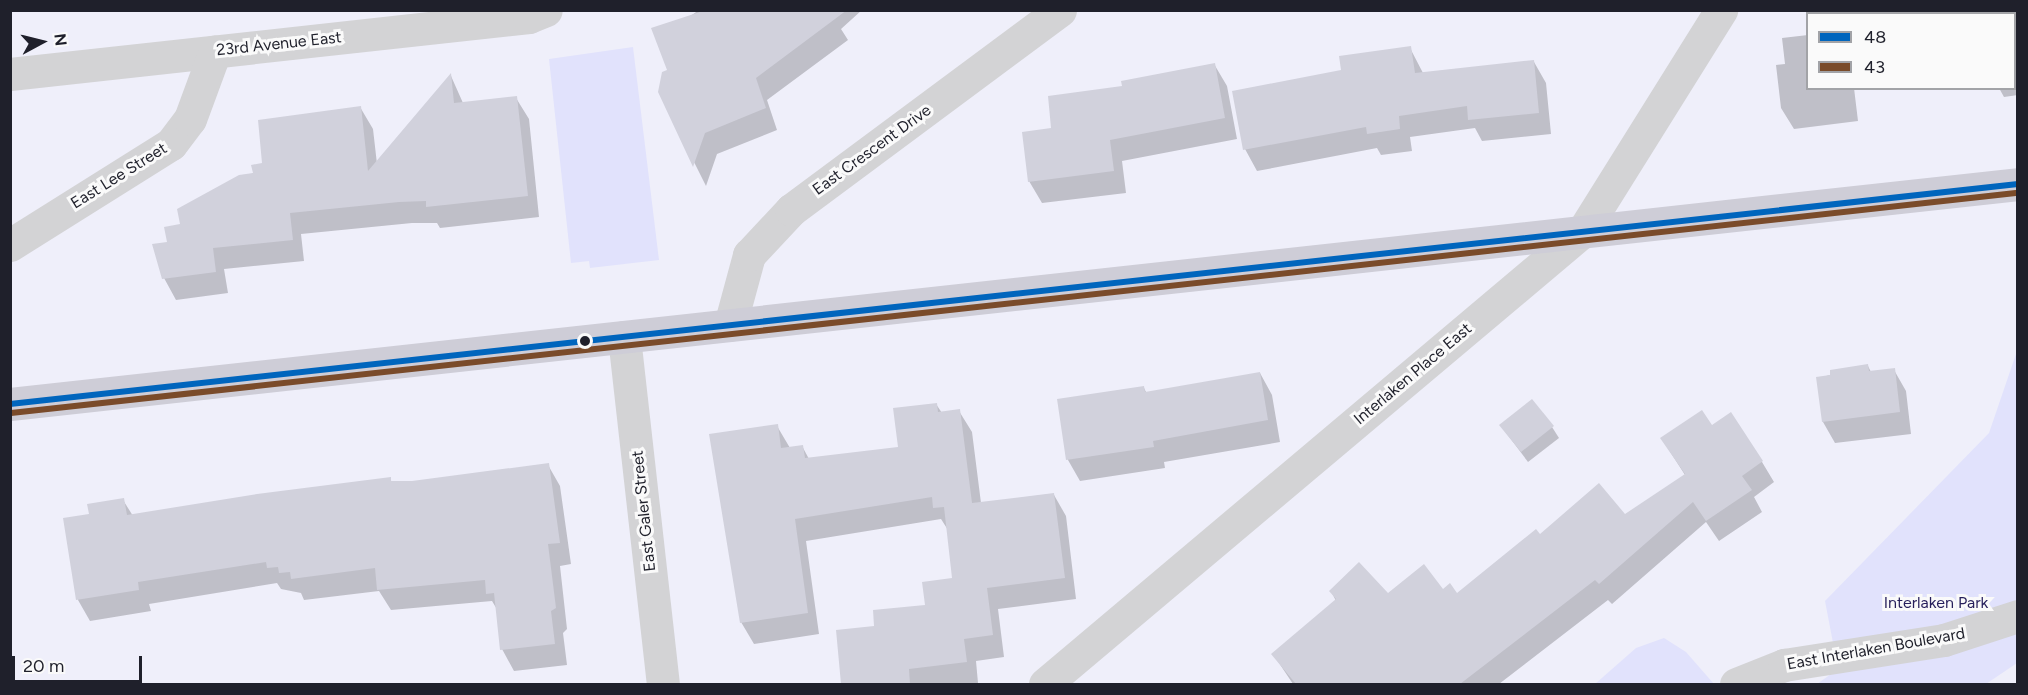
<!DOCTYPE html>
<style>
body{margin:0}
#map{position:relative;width:2028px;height:695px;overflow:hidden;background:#efeffa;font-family:Figtree,sans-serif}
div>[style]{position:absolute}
.green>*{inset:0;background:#e1e2fc}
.shadow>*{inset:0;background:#0003}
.building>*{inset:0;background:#d1d1dc}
.street>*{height:33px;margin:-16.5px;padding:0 16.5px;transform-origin:16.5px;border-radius:16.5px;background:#d3d3d5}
.primary>*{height:33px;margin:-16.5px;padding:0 16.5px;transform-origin:16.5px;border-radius:16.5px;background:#cecdd7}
.bus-1>*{height:6px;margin:-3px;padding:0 3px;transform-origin:3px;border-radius:3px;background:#0065bd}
.bus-2>*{height:6px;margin:-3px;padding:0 3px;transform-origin:3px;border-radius:3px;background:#7a4b2a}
.dots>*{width:16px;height:16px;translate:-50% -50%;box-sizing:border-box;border:3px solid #fafafa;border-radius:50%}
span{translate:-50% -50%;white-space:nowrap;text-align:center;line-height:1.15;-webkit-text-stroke:6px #fafafa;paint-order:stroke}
.street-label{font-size:16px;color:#1f202b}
.park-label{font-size:16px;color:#261f5b}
.frame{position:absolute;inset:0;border:12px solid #1f202b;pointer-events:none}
.legend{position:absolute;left:1806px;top:12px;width:210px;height:78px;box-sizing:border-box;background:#fafafa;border:2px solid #a2a3a7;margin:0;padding:8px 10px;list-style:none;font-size:18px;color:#1f202b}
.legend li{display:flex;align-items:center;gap:12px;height:30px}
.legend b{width:30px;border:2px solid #a2a3a7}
.north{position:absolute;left:12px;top:12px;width:60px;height:60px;-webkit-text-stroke:4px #fafafa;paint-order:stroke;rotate:83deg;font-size:16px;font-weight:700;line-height:24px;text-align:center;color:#1f202b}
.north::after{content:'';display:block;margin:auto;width:21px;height:27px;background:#1f202b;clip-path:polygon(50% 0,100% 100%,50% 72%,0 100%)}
.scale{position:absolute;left:12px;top:656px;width:130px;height:27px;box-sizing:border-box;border:3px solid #1f202b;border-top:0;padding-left:8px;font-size:18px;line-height:21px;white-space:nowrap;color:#1f202b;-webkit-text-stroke:4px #fafafa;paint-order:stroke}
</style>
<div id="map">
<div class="green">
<i style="clip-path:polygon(633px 47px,659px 260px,590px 268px,589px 261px,571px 263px,549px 59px)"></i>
<i style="clip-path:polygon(2017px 351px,2017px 663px,1986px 684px,1817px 684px,1838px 669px,1825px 601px,1989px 433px)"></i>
<i style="clip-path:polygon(1664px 638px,1686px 652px,1714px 684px,1595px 684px,1636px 648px)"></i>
</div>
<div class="shadow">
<i style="clip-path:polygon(699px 10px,862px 10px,841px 29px,848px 40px,767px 100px,777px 130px,717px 154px,706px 186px,659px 92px,689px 17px)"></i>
<i style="clip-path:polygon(1973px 10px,2018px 10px,2018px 95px,2004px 97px,1999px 88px,2014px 88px,2014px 14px)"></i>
<i style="clip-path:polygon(1808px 35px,1808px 88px,1854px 88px,1858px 121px,1794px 129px,1781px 108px,1776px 65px,1785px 64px,1782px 38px)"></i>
<i style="clip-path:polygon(1410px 48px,1423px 73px,1534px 62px,1546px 83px,1551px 134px,1482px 141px,1475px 128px,1410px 137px,1412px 151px,1381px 155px,1377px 148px,1257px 171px,1245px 149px,1343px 71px)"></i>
<i style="clip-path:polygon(1214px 64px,1227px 86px,1237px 139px,1122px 161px,1126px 193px,1042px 203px,1029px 181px,1052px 129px,1124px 87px)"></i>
<i style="clip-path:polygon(451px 76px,463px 103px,516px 98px,529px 119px,539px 217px,440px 228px,437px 223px,412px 223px,301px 234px,304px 261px,224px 269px,228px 293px,176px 300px,164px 278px,168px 243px,182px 225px,264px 165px,360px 107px,373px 129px,377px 164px)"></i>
<i style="clip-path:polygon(1868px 366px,1871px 372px,1894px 370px,1906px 391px,1911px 434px,1835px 443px,1823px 422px,1818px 378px)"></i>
<i style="clip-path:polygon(1260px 373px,1272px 395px,1280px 442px,1164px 462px,1165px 468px,1080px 481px,1068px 460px,1059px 401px,1144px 388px,1147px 394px)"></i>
<i style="clip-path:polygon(936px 404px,942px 413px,959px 411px,972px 432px,981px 503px,1054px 495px,1066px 516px,1076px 599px,998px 609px,1004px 657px,976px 661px,978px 683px,843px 684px,837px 631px,876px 628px,927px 607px,954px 579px,948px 530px,941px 519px,806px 541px,819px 634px,754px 644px,741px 622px,777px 426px,790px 448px,802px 446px,809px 459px,900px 448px)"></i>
<i style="clip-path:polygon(1501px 426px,1552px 427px,1559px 438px,1528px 462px)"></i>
<i style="clip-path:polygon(1712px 427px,1762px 462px,1774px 482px,1754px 497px,1762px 512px,1719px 541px,1706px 522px,1612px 604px,1608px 600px,1499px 684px,1293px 684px,1273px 654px,1336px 601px,1331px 591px,1388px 595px,1443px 591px,1457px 595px,1540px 536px,1625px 516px,1685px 475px,1662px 439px)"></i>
<i style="clip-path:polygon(548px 465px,560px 486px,571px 564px,560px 566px,567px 629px,563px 633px,567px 665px,514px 671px,502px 649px,498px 611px,492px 601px,391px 610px,379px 591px,304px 600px,301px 593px,281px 589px,277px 583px,149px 604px,151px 611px,90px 621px,78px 600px,91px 515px,123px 500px,133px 516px,390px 479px,392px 482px,412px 482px)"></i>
</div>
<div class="building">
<i style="clip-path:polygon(706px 10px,847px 10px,756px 78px,766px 108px,705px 133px,693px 167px,658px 92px,662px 72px,667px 70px,651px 28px)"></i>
<i style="clip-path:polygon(1411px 46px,1415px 73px,1534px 60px,1539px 113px,1468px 120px,1467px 106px,1399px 116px,1400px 129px,1367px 134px,1366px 127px,1243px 150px,1232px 91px,1341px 70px,1339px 56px)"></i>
<i style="clip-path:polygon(1215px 63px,1225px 118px,1110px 140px,1114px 171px,1028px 182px,1022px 132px,1051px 128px,1048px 96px,1122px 86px,1121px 81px)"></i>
<i style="clip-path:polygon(451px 73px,454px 103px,517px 96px,528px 196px,426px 207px,426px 201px,399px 202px,290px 213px,293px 240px,213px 248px,216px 272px,162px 279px,152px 244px,167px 242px,164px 227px,180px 224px,177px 209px,239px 175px,253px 173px,251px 165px,262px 163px,258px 120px,361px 106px,368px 171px)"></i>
<i style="clip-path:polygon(1868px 364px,1869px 371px,1895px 368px,1900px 412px,1822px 422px,1816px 377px,1830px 375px,1830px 370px)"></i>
<i style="clip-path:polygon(1260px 372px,1268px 420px,1153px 441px,1154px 447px,1066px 460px,1057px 399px,1144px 386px,1145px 392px)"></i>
<i style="clip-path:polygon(1532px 399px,1554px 426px,1521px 452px,1499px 425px)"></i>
<i style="clip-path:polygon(937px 403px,938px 412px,960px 409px,972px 503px,1054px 493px,1065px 578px,987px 588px,993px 635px,964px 639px,967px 662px,909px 669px,910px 684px,841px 684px,836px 630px,874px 626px,873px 610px,925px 605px,922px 582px,952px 578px,944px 507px,933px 508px,932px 497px,795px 519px,808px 613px,740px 623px,709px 434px,778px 424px,781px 448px,803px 445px,805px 458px,898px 447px,893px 408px)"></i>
<i style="clip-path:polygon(1702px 410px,1712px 425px,1731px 412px,1763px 461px,1742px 476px,1752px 490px,1706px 521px,1693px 502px,1599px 584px,1595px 580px,1460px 684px,1296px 684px,1271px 654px,1336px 599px,1329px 591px,1359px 562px,1388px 593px,1424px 564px,1443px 589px,1450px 583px,1457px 593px,1536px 529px,1540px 534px,1599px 483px,1625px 514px,1685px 474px,1660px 438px)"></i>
<i style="clip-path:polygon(549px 463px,560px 543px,548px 544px,556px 608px,551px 611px,555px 644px,500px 650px,494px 593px,486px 594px,485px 580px,377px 590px,375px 568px,291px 579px,290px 572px,279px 573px,278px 567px,267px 568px,266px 562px,138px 582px,139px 590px,76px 600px,63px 518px,89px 514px,87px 504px,124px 498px,127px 515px,257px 494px,391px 477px,391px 481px,412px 481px)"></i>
</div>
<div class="street">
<i style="left:10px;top:74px;width:522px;rotate:-6.27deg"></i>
<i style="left:529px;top:17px;width:18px;rotate:-22deg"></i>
<i style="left:10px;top:245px;width:190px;rotate:-32.1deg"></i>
<i style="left:171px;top:144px;width:31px;rotate:-53deg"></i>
<i style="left:190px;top:119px;width:72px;rotate:-69.8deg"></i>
<i style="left:730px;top:325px;width:73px;rotate:-74.8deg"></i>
<i style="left:749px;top:255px;width:62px;rotate:-47deg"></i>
<i style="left:791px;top:210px;width:335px;rotate:-36.6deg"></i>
<i style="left:624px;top:337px;width:349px;rotate:83.6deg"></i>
<i style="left:1045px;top:684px;width:703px;rotate:-40.1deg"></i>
<i style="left:1583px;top:231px;width:261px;rotate:-58deg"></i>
<i style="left:1736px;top:684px;width:52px;rotate:-21.6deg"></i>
<i style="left:1784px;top:665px;width:162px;rotate:-8.9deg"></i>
<i style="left:1944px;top:640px;width:78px;rotate:-18deg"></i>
</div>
<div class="primary">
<i style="left:10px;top:404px;width:2020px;rotate:-6.25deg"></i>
</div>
<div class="bus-1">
<i style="left:10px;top:404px;width:2020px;rotate:-6.25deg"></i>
</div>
<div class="bus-2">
<i style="left:11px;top:413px;width:2019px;rotate:-6.26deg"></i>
</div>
<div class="dots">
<i style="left:585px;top:341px;background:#1f202b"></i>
</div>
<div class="street-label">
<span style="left:279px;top:44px;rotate:-6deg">23rd Avenue East</span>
<span style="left:872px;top:150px;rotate:-36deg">East Crescent Drive</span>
<span style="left:119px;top:176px;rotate:-32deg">East Lee Street</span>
<span style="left:1413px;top:374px;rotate:-40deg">Interlaken Place East</span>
<span style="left:644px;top:511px;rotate:-96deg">East Galer Street</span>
<span style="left:1876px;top:649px;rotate:-10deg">East Interlaken Boulevard</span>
</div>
<div class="park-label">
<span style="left:1936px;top:603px">Interlaken Park</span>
</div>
<div class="frame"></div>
<ul class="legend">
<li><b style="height:8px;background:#0065bd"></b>48</li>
<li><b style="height:8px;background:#7a4b2a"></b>43</li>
</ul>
<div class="north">N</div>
<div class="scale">20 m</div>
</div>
